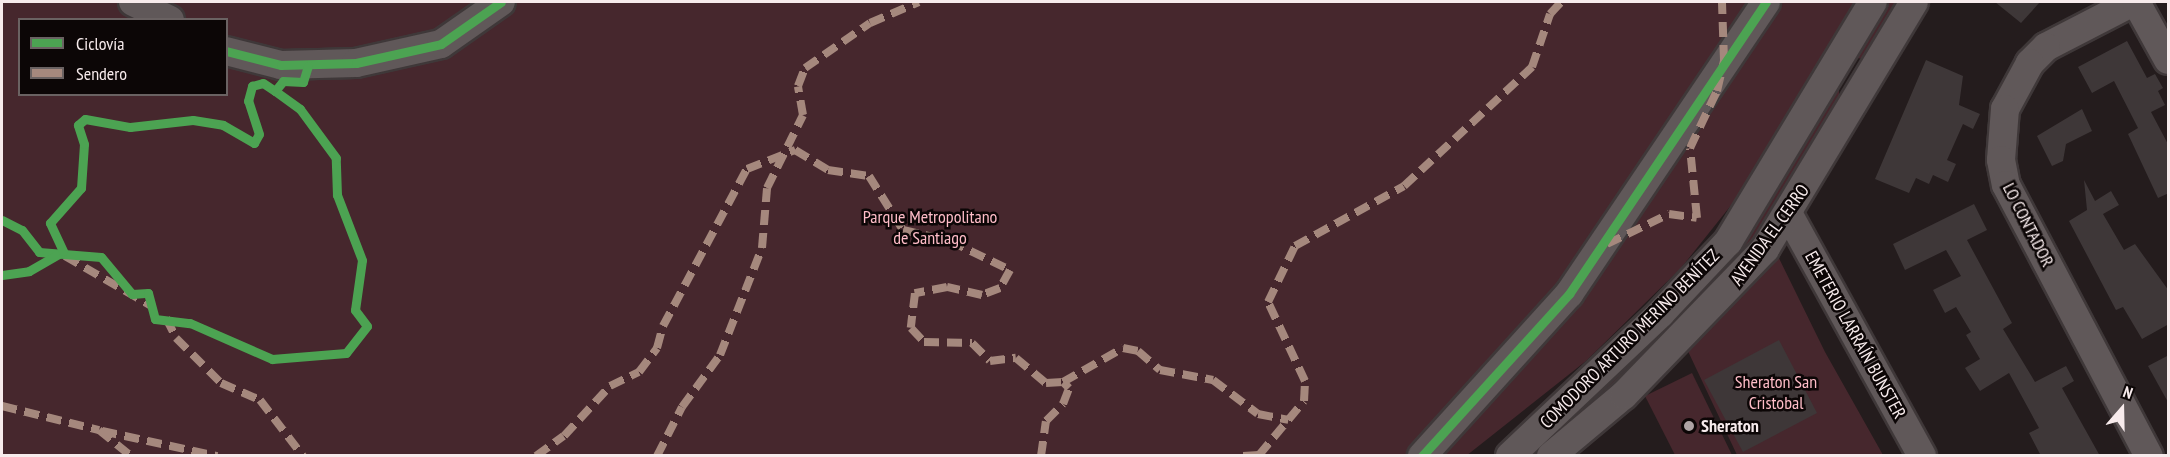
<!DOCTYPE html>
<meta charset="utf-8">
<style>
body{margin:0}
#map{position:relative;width:2170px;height:457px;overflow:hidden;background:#241c1d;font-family:"PT Sans Narrow",sans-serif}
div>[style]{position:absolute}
.green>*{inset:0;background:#46272d}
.building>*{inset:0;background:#3e3738}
.roads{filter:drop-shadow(2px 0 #3f3839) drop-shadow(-2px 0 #3f3839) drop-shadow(0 2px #3f3839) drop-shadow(0 -2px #3f3839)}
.minor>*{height:28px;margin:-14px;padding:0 14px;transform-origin:14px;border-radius:14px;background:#605859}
.quiet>*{height:8px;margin-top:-4px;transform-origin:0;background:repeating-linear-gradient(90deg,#a5887d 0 15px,transparent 0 23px)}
.cycleway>*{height:9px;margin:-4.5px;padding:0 4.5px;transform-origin:4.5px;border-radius:4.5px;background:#4ca352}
.dots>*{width:16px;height:16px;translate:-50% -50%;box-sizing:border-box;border:3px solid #0c0606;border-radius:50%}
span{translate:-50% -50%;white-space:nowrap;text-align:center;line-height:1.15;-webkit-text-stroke:5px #0c0606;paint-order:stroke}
.park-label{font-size:18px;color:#ffbdc8}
.street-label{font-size:18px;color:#f7ebec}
.poi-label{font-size:18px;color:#f7ebec;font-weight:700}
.left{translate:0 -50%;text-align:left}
.frame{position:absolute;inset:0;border:3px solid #f7ebec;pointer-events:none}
.legend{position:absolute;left:18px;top:18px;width:210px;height:78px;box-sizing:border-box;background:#0c0606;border:2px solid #6a6262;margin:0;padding:8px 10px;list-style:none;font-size:18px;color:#f7ebec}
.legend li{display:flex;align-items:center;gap:12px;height:30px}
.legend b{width:30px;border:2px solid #6a6262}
.north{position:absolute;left:2092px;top:379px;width:60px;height:60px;-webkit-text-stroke:4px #0c0606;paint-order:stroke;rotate:20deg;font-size:16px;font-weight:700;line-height:24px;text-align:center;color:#f7ebec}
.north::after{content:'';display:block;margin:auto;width:21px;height:27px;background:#f7ebec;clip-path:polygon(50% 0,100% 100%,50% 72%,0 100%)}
</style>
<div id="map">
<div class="green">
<i style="clip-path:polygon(evenodd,2px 2px,1859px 2px,1752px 179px,1681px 268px,1586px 361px,1466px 456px,2px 455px,2px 2px,20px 20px,226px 20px,226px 94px,20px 94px,20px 20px)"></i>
<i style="clip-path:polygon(1888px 2px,1904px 2px,1864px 59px,1857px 58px,1856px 48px)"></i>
<i style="clip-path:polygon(1833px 87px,1839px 90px,1839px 100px,1748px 255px,1734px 244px)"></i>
<i style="clip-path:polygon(1774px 248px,1825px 352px,1883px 455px,1737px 455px,1686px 347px)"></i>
<i style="clip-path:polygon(1718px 271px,1734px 273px,1535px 455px,1525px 456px)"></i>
<i style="clip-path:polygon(1692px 373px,1732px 455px,1675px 455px,1645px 396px)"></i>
</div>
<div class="building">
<i style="clip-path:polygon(1995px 2px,2040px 2px,2021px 23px)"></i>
<i style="clip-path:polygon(2127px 41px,2147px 78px,2155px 74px,2163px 88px,2158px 91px,2165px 105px,2151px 112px,2169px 146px,2169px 193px,2158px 198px,2128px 134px,2138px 128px,2114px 81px,2092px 93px,2078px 67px)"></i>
<i style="clip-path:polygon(1926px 60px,1963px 76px,1959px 105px,1980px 114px,1973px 129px,1963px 124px,1947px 160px,1956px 164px,1948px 182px,1933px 175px,1929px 184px,1916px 178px,1909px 193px,1875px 179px)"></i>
<i style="clip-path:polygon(2082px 109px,2092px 131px,2066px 144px,2063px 161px,2052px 166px,2037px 136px)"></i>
<i style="clip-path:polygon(2084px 180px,2095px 201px,2111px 191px,2119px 205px,2103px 214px,2124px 250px,2135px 244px,2169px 291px,2169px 324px,2142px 339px,2123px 307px,2116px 310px,2069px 221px,2087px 210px)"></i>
<i style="clip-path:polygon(1974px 204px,1987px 230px,1967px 240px,2012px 323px,2003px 329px,2035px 382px,2066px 366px,2074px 381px,2062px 388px,2100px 456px,2041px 456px,2029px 433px,2039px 428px,2009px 373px,1980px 391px,1965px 368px,1980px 359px,1966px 335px,1971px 332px,1956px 307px,1945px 313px,1933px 290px,1961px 276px,1946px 250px,1905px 270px,1893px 244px)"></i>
<i style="clip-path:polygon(1779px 340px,1817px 413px,1743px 452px,1704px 380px)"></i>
<i style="clip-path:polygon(2169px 355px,2169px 404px,2148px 366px)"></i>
</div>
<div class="roads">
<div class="minor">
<i style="left:133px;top:2px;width:41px;rotate:25.9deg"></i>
<i style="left:2133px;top:2px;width:98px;rotate:152.7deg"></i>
<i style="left:2046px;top:47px;width:23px;rotate:135deg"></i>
<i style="left:2030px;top:63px;width:52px;rotate:118.5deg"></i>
<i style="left:2005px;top:109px;width:51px;rotate:94.5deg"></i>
<i style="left:2001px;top:160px;width:25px;rotate:79deg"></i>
<i style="left:2006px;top:185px;width:306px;rotate:62.2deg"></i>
<i style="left:2136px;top:2px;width:66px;rotate:61.1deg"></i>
<i style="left:226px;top:51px;width:57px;rotate:14.3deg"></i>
<i style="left:281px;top:65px;width:75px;rotate:-1.5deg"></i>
<i style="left:356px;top:63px;width:87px;rotate:-12.6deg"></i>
<i style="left:441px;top:44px;width:73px;rotate:-35deg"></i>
<i style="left:1789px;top:215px;width:275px;rotate:61.1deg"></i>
<i style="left:1422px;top:456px;width:219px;rotate:-47.8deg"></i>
<i style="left:1569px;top:294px;width:352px;rotate:-56deg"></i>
<i style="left:1510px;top:456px;width:208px;rotate:-43.4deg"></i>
<i style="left:1661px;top:313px;width:98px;rotate:-46.7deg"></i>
<i style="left:1728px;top:242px;width:280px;rotate:-58.9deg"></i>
<i style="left:1551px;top:456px;width:95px;rotate:-39.9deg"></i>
<i style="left:1624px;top:395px;width:203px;rotate:-46deg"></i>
<i style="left:1765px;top:249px;width:288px;rotate:-58.9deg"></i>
</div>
</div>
<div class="quiet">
<i style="left:1607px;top:244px;width:69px;rotate:-25.8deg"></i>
<i style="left:1669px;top:214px;width:28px;rotate:8deg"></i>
<i style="left:1697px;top:218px;width:70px;rotate:-95.7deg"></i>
<i style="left:1690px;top:148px;width:63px;rotate:-64.7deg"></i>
<i style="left:1717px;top:91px;width:32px;rotate:-77deg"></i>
<i style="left:1724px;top:60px;width:58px;rotate:-92deg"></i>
<i style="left:65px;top:256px;width:102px;rotate:30.1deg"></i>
<i style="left:166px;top:318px;width:22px;rotate:63deg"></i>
<i style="left:176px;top:338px;width:64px;rotate:45deg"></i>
<i style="left:221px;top:383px;width:43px;rotate:23.6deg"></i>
<i style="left:260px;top:400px;width:71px;rotate:52.5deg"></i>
<i style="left:2px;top:406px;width:100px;rotate:13.9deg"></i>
<i style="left:99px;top:430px;width:41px;rotate:39.1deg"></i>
<i style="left:102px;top:431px;width:118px;rotate:12.3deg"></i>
<i style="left:536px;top:456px;width:34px;rotate:-36deg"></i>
<i style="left:564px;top:436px;width:68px;rotate:-47.4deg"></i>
<i style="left:610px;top:386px;width:32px;rotate:-26deg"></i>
<i style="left:639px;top:372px;width:30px;rotate:-53deg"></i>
<i style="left:657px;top:348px;width:23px;rotate:-75deg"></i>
<i style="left:663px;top:326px;width:178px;rotate:-61.9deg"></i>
<i style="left:747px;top:169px;width:52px;rotate:-21.6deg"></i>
<i style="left:795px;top:150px;width:39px;rotate:31deg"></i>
<i style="left:828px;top:170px;width:41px;rotate:8.3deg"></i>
<i style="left:869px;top:176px;width:64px;rotate:57.8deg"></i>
<i style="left:903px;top:230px;width:48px;rotate:13.2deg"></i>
<i style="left:950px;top:241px;width:67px;rotate:25.8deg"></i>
<i style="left:1010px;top:270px;width:21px;rotate:119deg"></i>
<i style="left:1000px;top:288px;width:19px;rotate:159deg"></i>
<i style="left:982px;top:295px;width:36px;rotate:-167deg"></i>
<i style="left:947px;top:287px;width:33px;rotate:169deg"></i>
<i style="left:915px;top:293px;width:35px;rotate:97deg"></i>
<i style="left:911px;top:328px;width:19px;rotate:47deg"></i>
<i style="left:924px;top:342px;width:48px;rotate:1.2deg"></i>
<i style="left:972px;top:343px;width:25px;rotate:45deg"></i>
<i style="left:990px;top:361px;width:26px;rotate:-7deg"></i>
<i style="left:1016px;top:358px;width:39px;rotate:40deg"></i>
<i style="left:1046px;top:383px;width:17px;rotate:-3deg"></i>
<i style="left:1063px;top:382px;width:69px;rotate:-29.5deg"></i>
<i style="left:1123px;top:348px;width:15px;rotate:11deg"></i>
<i style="left:1138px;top:351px;width:29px;rotate:41deg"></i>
<i style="left:1160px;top:370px;width:54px;rotate:10.7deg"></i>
<i style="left:1213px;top:380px;width:56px;rotate:37.1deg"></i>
<i style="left:1258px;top:414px;width:31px;rotate:11deg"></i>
<i style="left:657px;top:456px;width:55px;rotate:-63deg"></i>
<i style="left:682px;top:407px;width:64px;rotate:-53.8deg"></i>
<i style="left:720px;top:355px;width:115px;rotate:-68.6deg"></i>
<i style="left:762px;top:248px;width:60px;rotate:-85.2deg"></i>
<i style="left:767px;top:188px;width:81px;rotate:-63.7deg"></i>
<i style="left:803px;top:115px;width:29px;rotate:-100deg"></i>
<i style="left:798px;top:86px;width:19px;rotate:-69deg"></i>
<i style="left:805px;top:68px;width:79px;rotate:-34.7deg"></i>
<i style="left:870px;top:23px;width:53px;rotate:-23.2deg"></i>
<i style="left:1041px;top:456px;width:35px;rotate:-82deg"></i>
<i style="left:1046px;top:421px;width:24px;rotate:-45deg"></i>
<i style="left:1063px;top:404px;width:17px;rotate:-69deg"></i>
<i style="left:1069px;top:388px;width:8px;rotate:-135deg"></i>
<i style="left:1243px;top:456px;width:16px;rotate:-4deg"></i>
<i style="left:1259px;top:455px;width:70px;rotate:-50.2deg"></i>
<i style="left:1304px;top:401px;width:20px;rotate:-87deg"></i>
<i style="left:1305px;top:381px;width:87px;rotate:-115.1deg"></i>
<i style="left:1268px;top:302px;width:62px;rotate:-64.3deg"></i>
<i style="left:1295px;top:246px;width:124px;rotate:-28.8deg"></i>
<i style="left:1404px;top:186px;width:175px;rotate:-42.9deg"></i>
<i style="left:1532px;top:67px;width:56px;rotate:-71.2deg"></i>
<i style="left:1550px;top:14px;width:16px;rotate:-47deg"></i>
</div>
<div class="cycleway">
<i style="left:226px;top:51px;width:57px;rotate:14.3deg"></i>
<i style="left:281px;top:65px;width:75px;rotate:-1.5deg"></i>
<i style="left:356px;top:63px;width:87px;rotate:-12.6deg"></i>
<i style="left:441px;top:44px;width:73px;rotate:-35deg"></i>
<i style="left:2px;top:220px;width:22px;rotate:27deg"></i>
<i style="left:22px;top:230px;width:28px;rotate:52deg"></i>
<i style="left:39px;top:252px;width:62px;rotate:4.6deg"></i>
<i style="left:101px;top:257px;width:48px;rotate:50deg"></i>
<i style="left:132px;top:294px;width:16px;rotate:-4deg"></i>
<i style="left:148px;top:293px;width:27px;rotate:75deg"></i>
<i style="left:155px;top:319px;width:35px;rotate:7deg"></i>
<i style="left:190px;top:323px;width:90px;rotate:23.7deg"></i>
<i style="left:272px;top:359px;width:74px;rotate:-4.6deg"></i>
<i style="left:346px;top:353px;width:34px;rotate:-52deg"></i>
<i style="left:367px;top:326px;width:20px;rotate:-127deg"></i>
<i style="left:355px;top:310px;width:50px;rotate:-82deg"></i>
<i style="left:362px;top:260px;width:70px;rotate:-111deg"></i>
<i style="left:337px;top:195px;width:37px;rotate:-92deg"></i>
<i style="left:336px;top:158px;width:61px;rotate:-126.3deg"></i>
<i style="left:300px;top:109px;width:31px;rotate:-144deg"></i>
<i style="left:2px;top:275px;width:27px;rotate:-8deg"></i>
<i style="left:29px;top:271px;width:39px;rotate:-30deg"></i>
<i style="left:63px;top:251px;width:31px;rotate:-115deg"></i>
<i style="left:50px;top:223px;width:47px;rotate:-48.5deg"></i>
<i style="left:81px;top:188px;width:44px;rotate:-86.1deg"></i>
<i style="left:84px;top:144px;width:20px;rotate:-108deg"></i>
<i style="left:78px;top:125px;width:9px;rotate:-41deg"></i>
<i style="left:85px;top:119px;width:46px;rotate:10.1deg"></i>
<i style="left:130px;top:127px;width:63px;rotate:-6.3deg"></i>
<i style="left:193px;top:120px;width:30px;rotate:9deg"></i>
<i style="left:223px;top:125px;width:36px;rotate:30deg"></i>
<i style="left:254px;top:143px;width:10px;rotate:-61deg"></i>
<i style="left:259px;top:134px;width:35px;rotate:-108deg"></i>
<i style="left:248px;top:101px;width:16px;rotate:-75deg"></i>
<i style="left:252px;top:86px;width:11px;rotate:-15deg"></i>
<i style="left:263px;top:83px;width:14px;rotate:34deg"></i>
<i style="left:275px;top:91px;width:13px;rotate:-51deg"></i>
<i style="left:283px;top:81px;width:20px;rotate:3deg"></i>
<i style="left:303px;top:82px;width:17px;rotate:-73deg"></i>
<i style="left:1422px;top:456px;width:219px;rotate:-47.8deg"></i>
<i style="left:1569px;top:294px;width:352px;rotate:-56deg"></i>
</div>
<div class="dots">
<i style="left:1689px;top:426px;background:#ada3a4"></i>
</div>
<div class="park-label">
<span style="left:930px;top:228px">Parque Metropolitano<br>de Santiago</span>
<span style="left:1776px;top:393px">Sheraton San<br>Cristobal</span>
</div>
<div class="street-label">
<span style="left:2028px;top:225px;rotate:63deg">LO CONTADOR</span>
<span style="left:1770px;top:235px;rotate:-54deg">AVENIDA EL CERRO</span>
<span style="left:1855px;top:335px;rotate:61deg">EMETERIO LARRAÍN BUNSTER</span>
<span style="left:1630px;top:339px;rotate:-45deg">COMODORO ARTURO MERINO BENÍTEZ</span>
</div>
<div class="poi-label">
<span class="left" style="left:1701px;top:426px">Sheraton</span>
</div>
<div class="frame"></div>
<ul class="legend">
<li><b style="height:8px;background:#4ca352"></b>Ciclovía</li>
<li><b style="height:8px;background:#a5887d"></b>Sendero</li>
</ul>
<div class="north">N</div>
</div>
